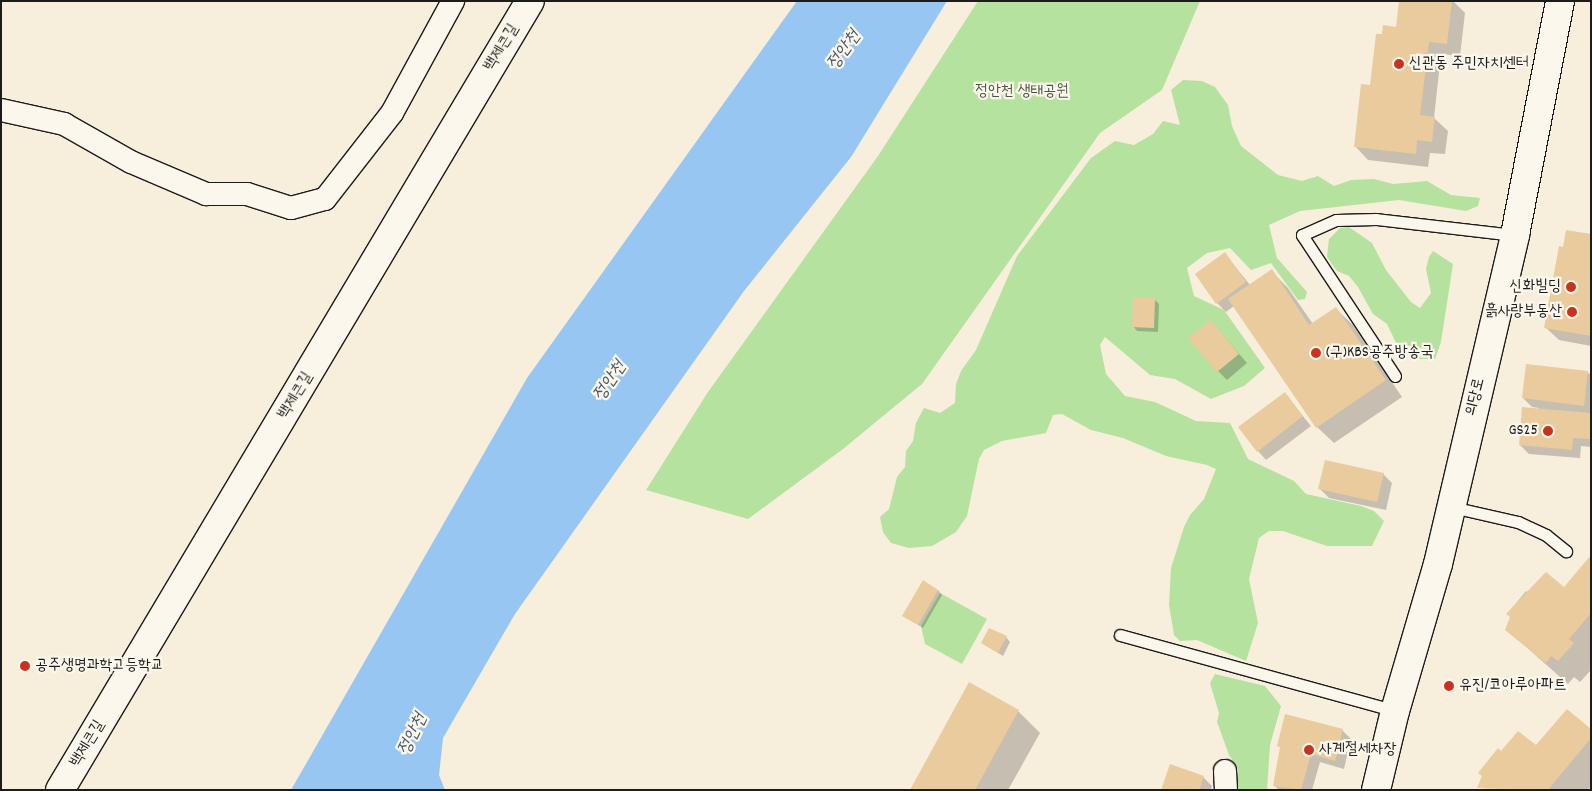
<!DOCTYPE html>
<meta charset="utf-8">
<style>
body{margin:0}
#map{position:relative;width:1592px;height:791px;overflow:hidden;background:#f8eedc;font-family:Dekko,"Poor Story",sans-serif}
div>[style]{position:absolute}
.green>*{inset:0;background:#b6e29f}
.water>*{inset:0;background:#96c6f1}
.shadow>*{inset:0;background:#0003}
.building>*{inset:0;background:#eacb9d}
.roads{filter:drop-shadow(1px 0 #1c1c1c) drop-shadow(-1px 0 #1c1c1c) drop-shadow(0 1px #1c1c1c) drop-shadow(0 -1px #1c1c1c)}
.service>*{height:11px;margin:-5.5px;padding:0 5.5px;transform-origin:5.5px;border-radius:5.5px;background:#fbf7ec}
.minor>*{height:22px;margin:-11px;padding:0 11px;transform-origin:11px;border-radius:11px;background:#fbf7ec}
.secondary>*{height:28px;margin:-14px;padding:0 14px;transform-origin:14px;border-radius:14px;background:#fbf7ec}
.dots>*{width:14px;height:14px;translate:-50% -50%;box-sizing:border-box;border:2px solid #fbf7ec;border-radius:50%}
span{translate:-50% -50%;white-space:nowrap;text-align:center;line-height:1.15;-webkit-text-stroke:4.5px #fbf7ec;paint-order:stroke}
.street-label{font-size:16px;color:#1c1c1c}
.poi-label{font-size:16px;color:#1c1c1c}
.left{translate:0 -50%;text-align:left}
.right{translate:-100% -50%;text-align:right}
.park-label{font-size:16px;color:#4a5743}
.water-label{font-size:18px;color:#475867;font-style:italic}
.frame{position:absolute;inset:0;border:2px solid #1c1c1c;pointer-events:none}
</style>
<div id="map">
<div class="green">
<i style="clip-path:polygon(978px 1px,1200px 1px,1162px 90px,1100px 133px,922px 384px,843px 449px,748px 519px,646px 490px,708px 392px,878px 156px)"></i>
<i style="clip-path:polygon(1183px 80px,1202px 81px,1215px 87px,1228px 105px,1232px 126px,1241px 146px,1278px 175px,1302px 181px,1318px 176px,1334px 186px,1351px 180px,1374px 179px,1393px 184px,1427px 181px,1451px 195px,1480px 198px,1478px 206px,1466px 211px,1399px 200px,1300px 211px,1269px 225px,1277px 258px,1307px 292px,1305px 299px,1298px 300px,1271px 263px,1251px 270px,1230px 248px,1207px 253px,1187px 268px,1194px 296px,1224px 310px,1265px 368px,1244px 386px,1211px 399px,1175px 379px,1150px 375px,1105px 337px,1100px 345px,1106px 374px,1125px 396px,1155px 402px,1196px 421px,1230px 423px,1248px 459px,1294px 481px,1306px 494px,1361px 506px,1374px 511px,1384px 521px,1372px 546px,1327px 546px,1283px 531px,1269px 531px,1259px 538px,1249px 579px,1258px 623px,1246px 661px,1197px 640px,1180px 641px,1174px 635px,1169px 605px,1171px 568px,1184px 527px,1190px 515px,1204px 499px,1216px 469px,1207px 465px,1166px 456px,1123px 438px,1091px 430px,1062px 414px,1053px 415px,1046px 433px,1002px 441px,984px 450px,979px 459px,967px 516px,956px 532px,932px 546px,909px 548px,891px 543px,883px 532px,880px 517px,889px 509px,897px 477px,905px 467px,906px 451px,913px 441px,916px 423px,924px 408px,940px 413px,955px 403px,956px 384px,961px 371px,976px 350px,1017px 256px,1091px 158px,1115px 141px,1134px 145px,1153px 134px,1163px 121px,1180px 125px,1171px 90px)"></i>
<i style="clip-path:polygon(1349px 227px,1372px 243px,1386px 270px,1411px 302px,1420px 308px,1431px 293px,1426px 269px,1429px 257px,1433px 251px,1453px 264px,1441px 342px,1435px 359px,1419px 359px,1400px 351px,1387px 324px,1373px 314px,1358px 287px,1349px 276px,1337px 271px,1327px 257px,1329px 239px,1340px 228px)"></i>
<i style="clip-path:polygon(940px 593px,987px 619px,962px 664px,925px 644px,921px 626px)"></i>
<i style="clip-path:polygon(1215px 674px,1265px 686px,1281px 706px,1270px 745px,1267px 790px,1238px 790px,1237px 766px,1229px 755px,1217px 722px,1219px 713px,1210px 683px)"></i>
</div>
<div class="water">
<i style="clip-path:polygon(797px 1px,947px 1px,851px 157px,744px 291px,515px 614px,443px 738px,439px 775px,445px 790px,291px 790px,527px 378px)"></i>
</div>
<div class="shadow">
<i style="clip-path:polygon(1400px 1px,1453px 1px,1465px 13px,1460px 56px,1441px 54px,1434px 118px,1448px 131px,1445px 154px,1430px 153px,1428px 167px,1368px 160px,1355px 146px,1383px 36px,1397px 28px)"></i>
<i style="clip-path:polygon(1591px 236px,1591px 346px,1559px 340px,1545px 327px,1564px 248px)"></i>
<i style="clip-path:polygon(1225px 254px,1250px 285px,1271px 271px,1288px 288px,1313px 324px,1336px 309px,1353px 325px,1402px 397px,1334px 443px,1317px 427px,1234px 306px,1226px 312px,1217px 303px)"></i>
<i style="clip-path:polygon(1155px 300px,1159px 304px,1158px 332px,1137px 331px,1133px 326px)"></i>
<i style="clip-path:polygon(1211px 321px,1247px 363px,1227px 380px,1218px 371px)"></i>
<i style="clip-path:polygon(1587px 372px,1591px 375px,1591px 447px,1581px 446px,1580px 458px,1529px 454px,1520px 445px,1539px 408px,1532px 407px,1523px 398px)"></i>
<i style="clip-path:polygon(1285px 394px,1311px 426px,1266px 460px,1258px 451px)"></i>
<i style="clip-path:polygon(1383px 474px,1392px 483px,1386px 510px,1329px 498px,1320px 489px)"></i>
<i style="clip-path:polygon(1591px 557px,1591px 670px,1580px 682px,1574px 677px,1568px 684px,1506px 629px,1512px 617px,1508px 613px,1526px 591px,1530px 594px,1565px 588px)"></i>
<i style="clip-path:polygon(938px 590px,942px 595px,923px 628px,904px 616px)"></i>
<i style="clip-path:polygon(1006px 637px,1010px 642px,1003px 656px,982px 643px)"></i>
<i style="clip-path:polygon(1018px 711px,1040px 733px,1008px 790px,911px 790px)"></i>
<i style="clip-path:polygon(1342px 730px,1351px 739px,1344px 769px,1320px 762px,1312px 790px,1279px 790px,1275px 786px,1281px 749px,1278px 745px)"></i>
<i style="clip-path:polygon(1591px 730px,1591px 786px,1588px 790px,1478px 788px,1502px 753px,1537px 747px)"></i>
<i style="clip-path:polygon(1203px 777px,1212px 786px,1211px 790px,1162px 790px)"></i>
</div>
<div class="building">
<i style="clip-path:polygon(1399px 1px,1452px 1px,1447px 44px,1429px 42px,1420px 115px,1435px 117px,1432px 142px,1417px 140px,1416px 154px,1354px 147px,1361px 84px,1370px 85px,1376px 34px,1382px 34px,1383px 25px,1396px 27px)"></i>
<i style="clip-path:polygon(1566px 230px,1591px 234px,1591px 336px,1544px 328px,1559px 246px,1563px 247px)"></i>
<i style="clip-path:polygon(1225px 252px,1246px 282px,1216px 304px,1195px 274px)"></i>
<i style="clip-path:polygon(1272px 269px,1309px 325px,1336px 307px,1386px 380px,1316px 428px,1228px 299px)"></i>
<i style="clip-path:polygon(1133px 298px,1155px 298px,1154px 328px,1132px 327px)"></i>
<i style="clip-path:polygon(1211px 320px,1239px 354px,1217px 372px,1188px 338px)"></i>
<i style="clip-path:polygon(1526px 364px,1588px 371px,1584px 406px,1522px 398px)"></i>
<i style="clip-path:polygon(1285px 392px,1303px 416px,1257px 452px,1238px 427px)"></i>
<i style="clip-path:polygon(1522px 407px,1591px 413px,1590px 439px,1573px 438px,1572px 450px,1519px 445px)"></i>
<i style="clip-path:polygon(1325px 460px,1384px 473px,1377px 502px,1318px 489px)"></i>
<i style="clip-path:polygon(1591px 555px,1591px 613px,1569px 639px,1574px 643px,1558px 661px,1551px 656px,1546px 663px,1505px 630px,1510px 617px,1506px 614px,1546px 572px,1564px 587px)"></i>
<i style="clip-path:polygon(923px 580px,938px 590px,918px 625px,902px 616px)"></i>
<i style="clip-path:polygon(989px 628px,1007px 636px,998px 653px,981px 643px)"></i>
<i style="clip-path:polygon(969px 682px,1019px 710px,975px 790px,910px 790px)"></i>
<i style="clip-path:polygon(1567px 709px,1591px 729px,1591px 738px,1548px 790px,1477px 788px,1482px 776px,1478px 773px,1498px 748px,1501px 751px,1518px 731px,1536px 745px)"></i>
<i style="clip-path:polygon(1285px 714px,1343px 729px,1335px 761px,1311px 754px,1301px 790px,1273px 786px,1280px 747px,1277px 746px)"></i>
<i style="clip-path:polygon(1170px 764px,1204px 776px,1199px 790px,1161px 790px)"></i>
</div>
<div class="roads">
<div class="service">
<i style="left:1395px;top:376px;width:169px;rotate:-123.4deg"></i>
<i style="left:1302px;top:235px;width:37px;rotate:-24deg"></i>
<i style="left:1336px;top:220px;width:40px;rotate:-1.4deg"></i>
<i style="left:1376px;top:219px;width:140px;rotate:6.6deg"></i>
<i style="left:1452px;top:507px;width:68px;rotate:12.8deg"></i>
<i style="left:1518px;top:522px;width:31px;rotate:25deg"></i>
<i style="left:1546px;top:535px;width:26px;rotate:39deg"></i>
<i style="left:1120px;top:635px;width:285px;rotate:15.4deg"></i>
</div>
<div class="minor">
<i style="left:1px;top:110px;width:65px;rotate:12.5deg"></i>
<i style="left:64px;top:124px;width:77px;rotate:29.6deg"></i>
<i style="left:131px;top:162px;width:82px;rotate:23.1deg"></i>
<i style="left:206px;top:194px;width:41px"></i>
<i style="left:247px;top:194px;width:46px;rotate:17.7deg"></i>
<i style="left:291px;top:208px;width:35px;rotate:-15deg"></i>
<i style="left:325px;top:199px;width:109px;rotate:-52.1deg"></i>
<i style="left:392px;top:113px;width:128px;rotate:-61.4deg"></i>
<i style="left:1225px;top:771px;width:19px;rotate:87deg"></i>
</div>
<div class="secondary">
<i style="left:60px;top:790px;width:918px;rotate:-59.22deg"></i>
<i style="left:1376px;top:790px;width:81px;rotate:-76.5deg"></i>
<i style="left:1395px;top:711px;width:153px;rotate:-73.7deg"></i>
<i style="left:1438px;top:564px;width:338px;rotate:-76.8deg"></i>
<i style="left:1515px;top:235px;width:238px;rotate:-79.1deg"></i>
</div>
</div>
<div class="dots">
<i style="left:1399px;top:64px;background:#c8321e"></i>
<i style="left:1571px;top:287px;background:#c8321e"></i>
<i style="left:1572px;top:312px;background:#c8321e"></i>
<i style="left:1316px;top:353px;background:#c8321e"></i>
<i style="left:1548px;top:431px;background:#c8321e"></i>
<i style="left:25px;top:666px;background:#c8321e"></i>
<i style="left:1449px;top:686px;background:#c8321e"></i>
<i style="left:1309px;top:750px;background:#c8321e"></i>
</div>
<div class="street-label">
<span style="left:502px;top:48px;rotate:-59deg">백제큰길</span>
<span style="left:296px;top:396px;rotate:-59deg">백제큰길</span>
<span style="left:1476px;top:397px;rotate:-76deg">의당로</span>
<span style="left:88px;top:744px;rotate:-59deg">백제큰길</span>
</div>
<div class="poi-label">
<span class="left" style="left:1409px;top:64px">신관동 주민자치센터</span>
<span class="right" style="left:1561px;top:287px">신화빌딩</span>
<span class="right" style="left:1562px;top:312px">흙사랑부동산</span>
<span class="left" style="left:1326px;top:353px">(구)KBS공주방송국</span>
<span class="right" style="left:1538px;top:431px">GS25</span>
<span class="left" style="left:35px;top:666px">공주생명과학고등학교</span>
<span class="left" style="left:1459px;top:686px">유진/코아루아파트</span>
<span class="left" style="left:1319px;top:750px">사계절세차장</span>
</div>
<div class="park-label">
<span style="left:1022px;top:92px">정안천 생태공원</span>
</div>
<div class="water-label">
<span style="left:845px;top:51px;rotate:-54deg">정안천</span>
<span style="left:611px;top:382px;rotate:-56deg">정안천</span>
<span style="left:414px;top:735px;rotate:-64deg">정안천</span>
</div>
<div class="frame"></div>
</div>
